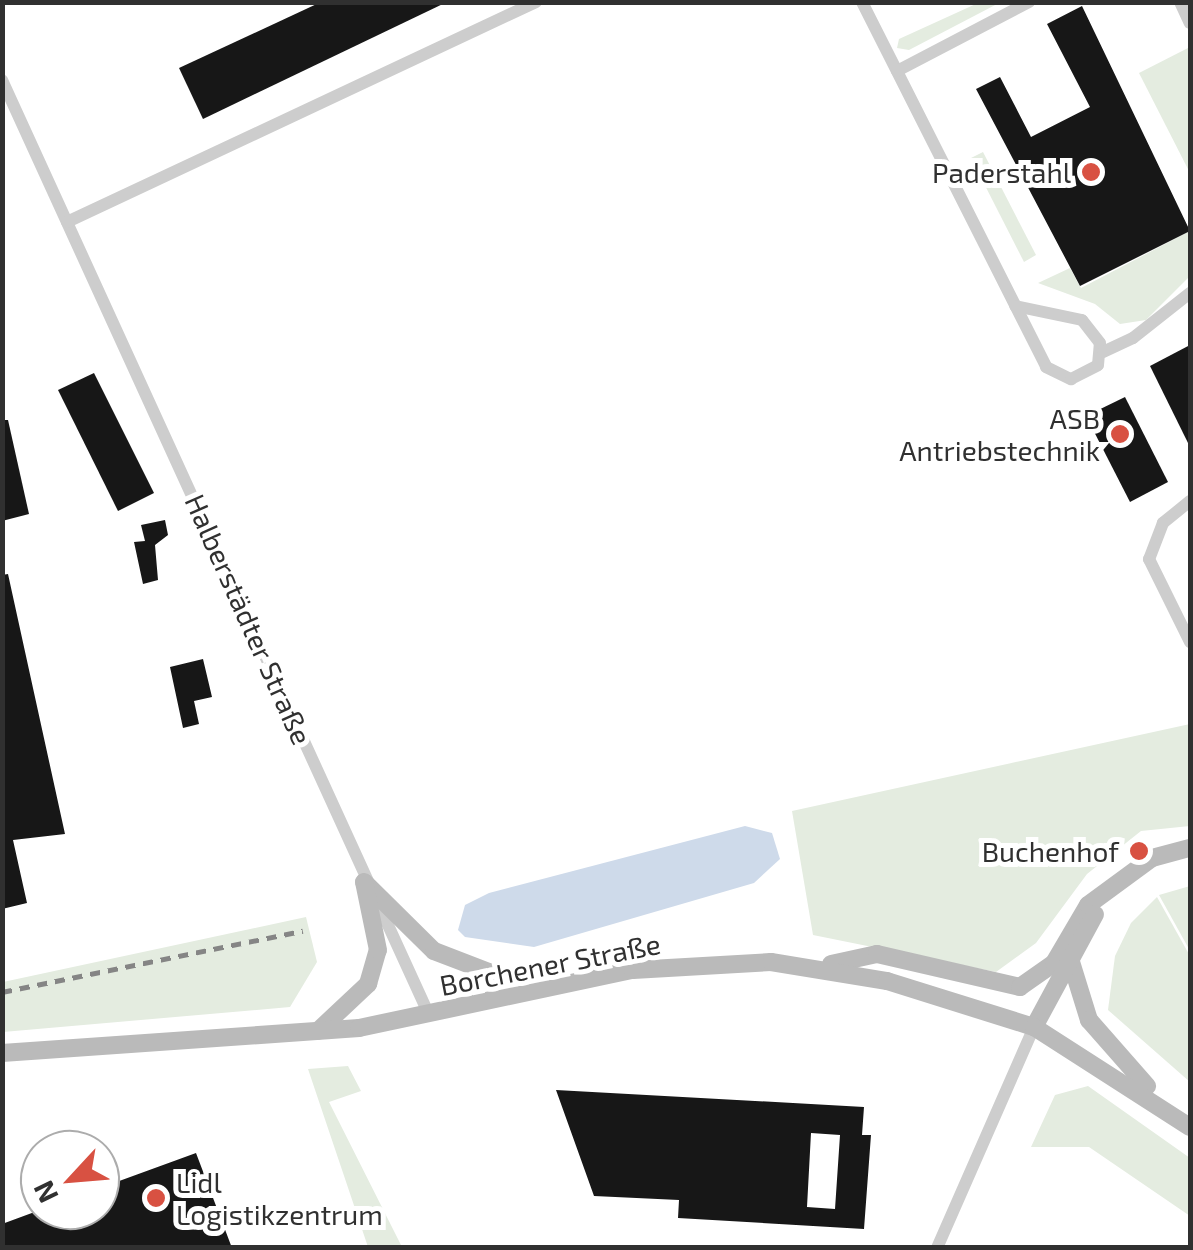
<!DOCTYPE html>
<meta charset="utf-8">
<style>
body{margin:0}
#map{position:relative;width:1193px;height:1250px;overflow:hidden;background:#fff;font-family:"Exo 2",sans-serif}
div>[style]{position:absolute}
.green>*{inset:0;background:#e4ece0}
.water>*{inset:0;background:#cedaea}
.building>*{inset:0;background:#171717}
.street>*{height:12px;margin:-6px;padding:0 6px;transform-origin:6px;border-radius:6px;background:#cdcdcd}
.secondary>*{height:18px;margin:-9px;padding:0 9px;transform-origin:9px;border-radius:9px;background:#bababa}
.rail>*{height:5px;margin-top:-2.5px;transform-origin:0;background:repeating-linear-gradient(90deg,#858585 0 10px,transparent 0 18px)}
.dots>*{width:28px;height:28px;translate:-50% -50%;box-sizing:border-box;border:5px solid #fff;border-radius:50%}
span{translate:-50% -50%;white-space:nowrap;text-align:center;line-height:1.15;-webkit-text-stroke:10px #fff;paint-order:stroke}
.poi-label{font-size:28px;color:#303030}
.right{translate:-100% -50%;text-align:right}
.left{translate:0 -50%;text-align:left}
.street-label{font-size:28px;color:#303030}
.frame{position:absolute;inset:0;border:5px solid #303030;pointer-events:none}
.north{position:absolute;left:20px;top:1130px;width:100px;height:100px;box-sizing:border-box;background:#fff;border:2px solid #acacac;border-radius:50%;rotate:244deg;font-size:28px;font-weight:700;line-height:40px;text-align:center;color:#303030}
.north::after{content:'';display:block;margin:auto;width:35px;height:45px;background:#d85142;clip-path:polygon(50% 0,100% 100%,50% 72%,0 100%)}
</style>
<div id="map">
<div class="green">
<i style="clip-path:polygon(978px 3px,999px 3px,909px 50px,897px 48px,899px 39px)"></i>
<i style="clip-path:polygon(1188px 48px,1190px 54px,1190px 173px,1139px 73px)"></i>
<i style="clip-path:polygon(983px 152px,1036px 255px,1024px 262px,971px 158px)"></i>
<i style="clip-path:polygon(1190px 231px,1190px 276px,1146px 320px,1120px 324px,1095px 304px,1038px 283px,1070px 268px,1081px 288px)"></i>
<i style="clip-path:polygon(1190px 724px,1190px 826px,1141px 831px,1087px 874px,1036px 943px,996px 972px,813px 935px,792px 811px)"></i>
<i style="clip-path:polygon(1190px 886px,1190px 948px,1189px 949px,1159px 895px)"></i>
<i style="clip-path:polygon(1157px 897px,1190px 956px,1190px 1082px,1108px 1010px,1115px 956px,1131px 923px)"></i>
<i style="clip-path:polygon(306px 917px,317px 962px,290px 1007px,3px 1032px,3px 982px)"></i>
<i style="clip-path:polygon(348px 1066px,361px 1091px,329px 1102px,402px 1247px,368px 1247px,308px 1069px)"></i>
<i style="clip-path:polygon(1088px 1086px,1190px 1158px,1190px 1216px,1089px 1147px,1031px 1147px,1055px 1095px)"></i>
</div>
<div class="water">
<i style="clip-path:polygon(745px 826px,772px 833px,780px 859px,754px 883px,534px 947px,465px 937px,458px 930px,465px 905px,489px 893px)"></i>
</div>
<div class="building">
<i style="clip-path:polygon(321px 2px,447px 2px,203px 119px,179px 68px)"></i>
<i style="clip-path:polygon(1082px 6px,1190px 231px,1080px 286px,976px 89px,1000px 77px,1031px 137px,1090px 107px,1047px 24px)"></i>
<i style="clip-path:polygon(1190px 345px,1190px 447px,1150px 366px)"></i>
<i style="clip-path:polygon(94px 373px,154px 493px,118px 511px,58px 390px)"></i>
<i style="clip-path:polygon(1125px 397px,1168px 482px,1130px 502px,1086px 416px)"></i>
<i style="clip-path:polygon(2px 420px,8px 420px,29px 514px,2px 521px)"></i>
<i style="clip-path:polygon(165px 520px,168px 535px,155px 545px,158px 580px,143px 584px,134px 542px,145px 541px,141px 525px)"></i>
<i style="clip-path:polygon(8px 574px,65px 834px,13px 840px,27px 903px,2px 909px,2px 575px)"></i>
<i style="clip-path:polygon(203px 659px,212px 697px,194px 701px,199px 724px,183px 728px,170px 667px)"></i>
<i style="clip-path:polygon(evenodd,556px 1090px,864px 1107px,862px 1135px,871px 1135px,864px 1229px,678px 1218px,679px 1200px,594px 1196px,556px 1090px,811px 1133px,840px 1135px,835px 1209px,807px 1207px,811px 1133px)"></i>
<i style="clip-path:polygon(196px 1153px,232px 1248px,2px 1248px,2px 1224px,40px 1210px,100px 1210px,100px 1188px)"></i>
</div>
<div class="street">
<i style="left:862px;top:2px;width:409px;rotate:63.2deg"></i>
<i style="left:1046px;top:367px;width:28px;rotate:26deg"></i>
<i style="left:1071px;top:379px;width:30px;rotate:-27deg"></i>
<i style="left:1098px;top:365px;width:22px;rotate:-85deg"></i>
<i style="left:1100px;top:343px;width:29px;rotate:-128deg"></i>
<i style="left:1082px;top:320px;width:68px;rotate:-168.2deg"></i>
<i style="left:1180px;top:2px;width:23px;rotate:65deg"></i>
<i style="left:897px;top:71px;width:149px;rotate:-27.6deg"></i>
<i style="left:2px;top:80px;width:1028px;rotate:65.45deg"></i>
<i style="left:67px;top:222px;width:518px;rotate:-25.13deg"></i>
<i style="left:1103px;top:352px;width:33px;rotate:-25deg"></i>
<i style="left:1133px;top:338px;width:73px;rotate:-38.3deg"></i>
<i style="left:1190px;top:501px;width:35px;rotate:141deg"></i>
<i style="left:1163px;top:523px;width:39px;rotate:111deg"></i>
<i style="left:1149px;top:559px;width:93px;rotate:63.7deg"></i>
<i style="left:937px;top:1248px;width:241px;rotate:-66.3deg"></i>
</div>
<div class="secondary">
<i style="left:364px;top:882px;width:98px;rotate:44.6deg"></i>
<i style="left:434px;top:951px;width:59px;rotate:20.9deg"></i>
<i style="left:489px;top:972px;width:63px;rotate:11deg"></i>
<i style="left:1071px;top:962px;width:61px;rotate:72.8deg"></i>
<i style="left:1089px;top:1020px;width:88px;rotate:48.7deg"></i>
<i style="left:831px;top:964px;width:47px;rotate:-12.3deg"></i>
<i style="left:877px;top:954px;width:147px;rotate:13deg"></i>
<i style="left:1020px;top:987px;width:42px;rotate:-35.2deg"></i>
<i style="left:1054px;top:963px;width:67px;rotate:-59.6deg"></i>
<i style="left:1088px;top:905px;width:79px;rotate:-36.3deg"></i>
<i style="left:1152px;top:858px;width:39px;rotate:-15deg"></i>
<i style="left:1034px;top:1027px;width:128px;rotate:-61.6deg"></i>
<i style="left:318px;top:1031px;width:69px;rotate:-43.2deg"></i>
<i style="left:368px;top:984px;width:35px;rotate:-74deg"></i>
<i style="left:378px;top:950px;width:69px;rotate:-101.6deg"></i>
<i style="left:2px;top:1053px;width:358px;rotate:-4deg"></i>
<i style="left:359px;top:1028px;width:280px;rotate:-12deg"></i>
<i style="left:633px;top:970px;width:138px;rotate:-3.3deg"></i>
<i style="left:771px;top:962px;width:118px;rotate:9.3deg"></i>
<i style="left:887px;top:981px;width:154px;rotate:17.4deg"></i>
<i style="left:1034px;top:1027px;width:185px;rotate:32.7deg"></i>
</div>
<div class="rail">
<i style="left:2px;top:992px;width:307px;rotate:-11.5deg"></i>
</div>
<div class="dots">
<i style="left:1091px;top:172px;background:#d85142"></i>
<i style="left:1120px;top:434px;background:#d85142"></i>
<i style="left:1139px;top:851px;background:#d85142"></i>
<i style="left:156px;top:1198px;background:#d85142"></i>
</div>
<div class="poi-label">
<span class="right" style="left:1071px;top:172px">Paderstahl</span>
<span class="right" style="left:1100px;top:434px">ASB<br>Antriebstechnik</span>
<span class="right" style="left:1119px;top:851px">Buchenhof</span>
<span class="left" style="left:176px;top:1198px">Lidl<br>Logistikzentrum</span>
</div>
<div class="street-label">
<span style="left:249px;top:619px;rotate:66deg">Halberstädter Straße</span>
<span style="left:550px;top:964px;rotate:-11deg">Borchener Straße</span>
</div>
<div class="frame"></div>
<div class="north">N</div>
</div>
